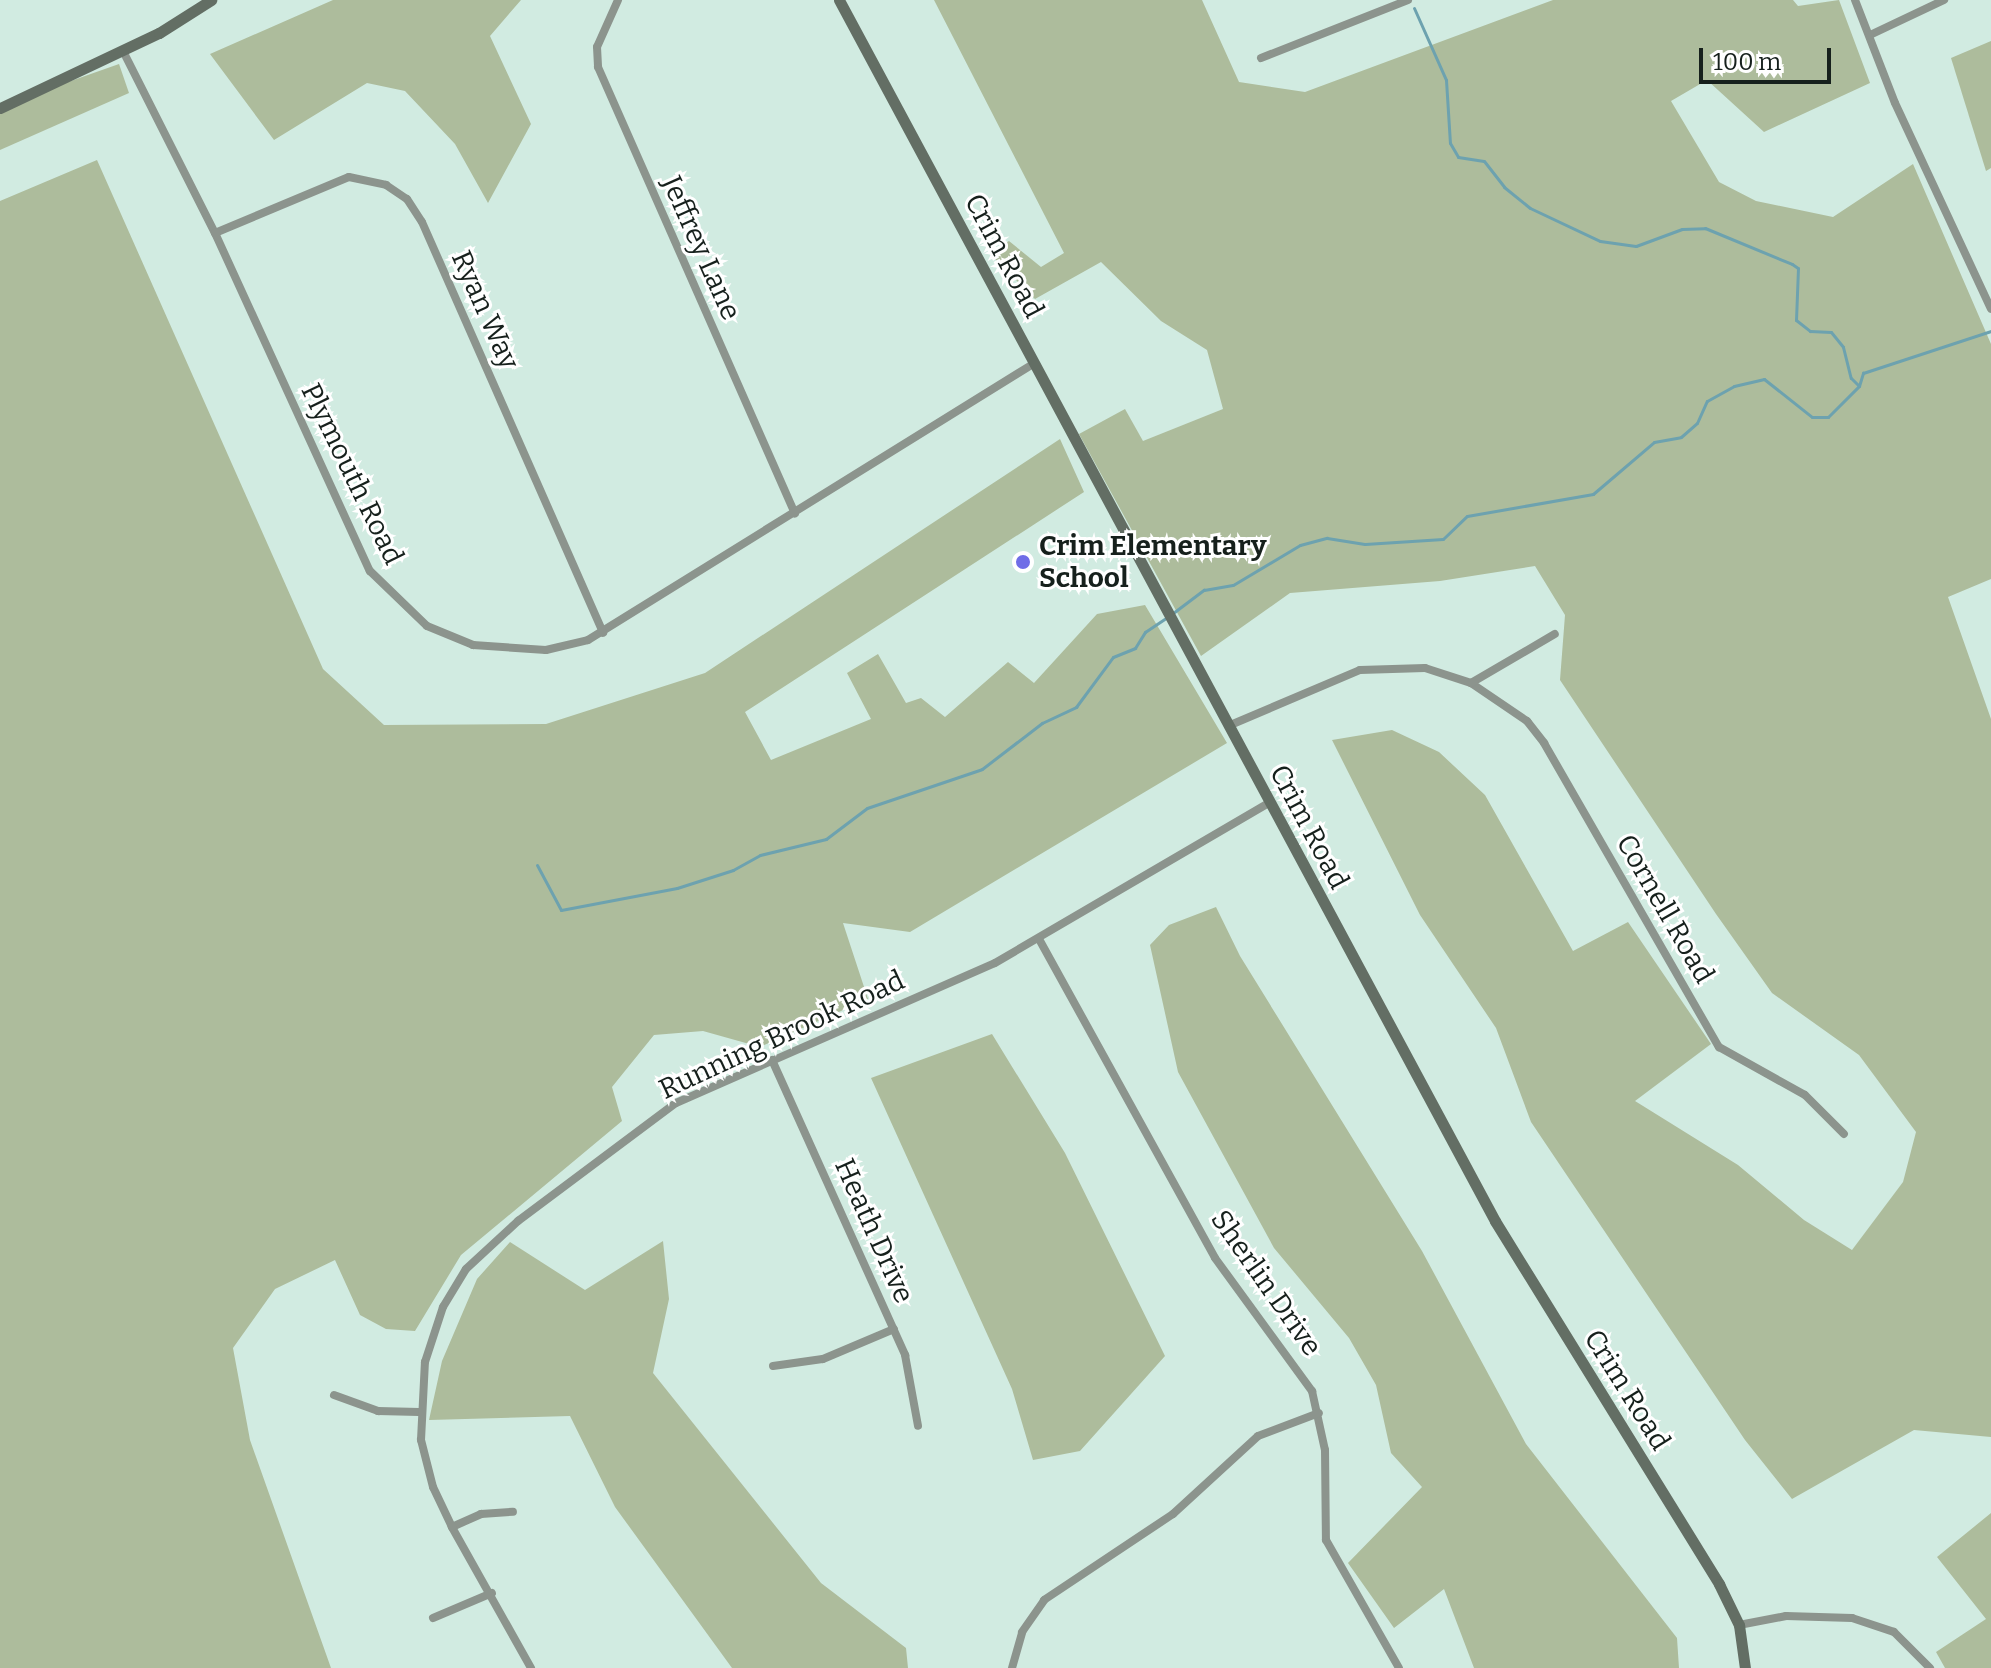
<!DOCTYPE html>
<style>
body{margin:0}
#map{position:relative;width:1991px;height:1668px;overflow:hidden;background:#d1ebe1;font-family:Bitter,serif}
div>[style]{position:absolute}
.green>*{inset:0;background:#adbc9c}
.stream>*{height:3px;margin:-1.5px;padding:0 1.5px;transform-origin:1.5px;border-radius:1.5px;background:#6da2af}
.street>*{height:8px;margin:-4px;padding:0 4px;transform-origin:4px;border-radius:4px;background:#8c948d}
.secondary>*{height:11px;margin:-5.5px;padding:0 5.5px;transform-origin:5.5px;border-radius:5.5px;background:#636e64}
.dots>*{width:22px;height:22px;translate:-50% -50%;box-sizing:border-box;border:4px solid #fff;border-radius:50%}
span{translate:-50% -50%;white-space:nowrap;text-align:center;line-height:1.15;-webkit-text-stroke:6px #fff;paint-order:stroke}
.street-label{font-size:28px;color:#16201c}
.poi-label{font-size:28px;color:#16201c;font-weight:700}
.left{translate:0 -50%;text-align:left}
.scale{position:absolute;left:1699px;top:48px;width:132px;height:36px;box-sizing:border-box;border:4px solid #16201c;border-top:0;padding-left:10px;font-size:24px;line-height:28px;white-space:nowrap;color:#16201c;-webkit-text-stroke:6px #fff;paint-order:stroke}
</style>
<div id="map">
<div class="green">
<i style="clip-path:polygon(333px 0,521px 0,490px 36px,531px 124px,488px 203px,455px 144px,405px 91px,367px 83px,274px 140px,210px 54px)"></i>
<i style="clip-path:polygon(934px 0,1202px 0,1239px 82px,1305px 92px,1553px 0,1793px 0,1798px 6px,1839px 0,1870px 83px,1764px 132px,1707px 80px,1671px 101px,1719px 182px,1756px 201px,1833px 217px,1913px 164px,1991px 344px,1991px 579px,1948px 597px,1991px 719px,1991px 1437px,1914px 1430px,1792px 1499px,1745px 1440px,1531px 1122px,1496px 1028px,1420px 915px,1332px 740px,1392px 730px,1439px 752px,1485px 795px,1573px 951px,1628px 922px,1711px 1044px,1635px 1101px,1738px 1165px,1804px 1220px,1852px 1250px,1903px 1182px,1916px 1132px,1859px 1055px,1772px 993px,1716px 914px,1560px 680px,1565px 615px,1535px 566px,1440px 581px,1290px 593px,1201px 656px,1079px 434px,1125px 409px,1143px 441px,1223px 409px,1207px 350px,1161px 321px,1101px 262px,1035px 299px,989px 253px,1009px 241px,1041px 267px,1064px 253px)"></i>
<i style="clip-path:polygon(1991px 41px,1991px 168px,1986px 171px,1951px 58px)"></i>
<i style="clip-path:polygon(119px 64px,129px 93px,0 150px,0 106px)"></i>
<i style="clip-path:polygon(97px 160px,323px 669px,384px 725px,546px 724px,705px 673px,1060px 439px,1084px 492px,745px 712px,771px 760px,871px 719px,847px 673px,878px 654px,906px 703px,921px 698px,945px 717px,1008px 662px,1034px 683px,1097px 614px,1145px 605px,1227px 743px,910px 932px,843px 923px,868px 999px,760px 1047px,703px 1031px,654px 1035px,612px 1087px,622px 1121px,461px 1255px,415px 1331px,386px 1329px,360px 1315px,335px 1260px,275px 1289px,233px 1348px,250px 1440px,331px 1668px,0 1668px,0 201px)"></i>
<i style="clip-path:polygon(1216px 907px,1240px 956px,1422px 1251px,1526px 1444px,1677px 1638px,1679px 1668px,1474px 1668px,1444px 1589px,1394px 1628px,1348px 1563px,1422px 1487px,1391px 1453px,1376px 1385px,1349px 1338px,1274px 1248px,1178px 1072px,1150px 945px,1169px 925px)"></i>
<i style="clip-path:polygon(992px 1034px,1065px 1153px,1165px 1356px,1080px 1451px,1033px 1460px,1012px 1389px,871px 1078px)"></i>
<i style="clip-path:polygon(663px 1241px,669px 1299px,653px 1373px,821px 1583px,906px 1648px,908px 1668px,732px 1668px,615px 1507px,570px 1416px,429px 1420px,442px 1361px,477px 1279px,510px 1242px,585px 1290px)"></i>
<i style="clip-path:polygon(1991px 1513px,1991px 1668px,1945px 1668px,1936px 1652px,1986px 1619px,1937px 1557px)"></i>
</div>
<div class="stream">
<i style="left:1414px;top:8px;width:79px;rotate:66deg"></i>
<i style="left:1446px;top:80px;width:63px;rotate:86.4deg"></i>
<i style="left:1450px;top:143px;width:16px;rotate:60deg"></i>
<i style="left:1458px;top:157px;width:26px;rotate:9deg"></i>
<i style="left:1484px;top:161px;width:33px;rotate:52deg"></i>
<i style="left:1504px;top:187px;width:33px;rotate:39deg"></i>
<i style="left:1530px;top:208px;width:77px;rotate:25.2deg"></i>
<i style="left:1600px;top:241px;width:36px;rotate:8deg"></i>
<i style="left:1636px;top:246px;width:49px;rotate:-20.3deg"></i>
<i style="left:1682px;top:229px;width:23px;rotate:-2deg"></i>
<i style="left:1705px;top:228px;width:94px;rotate:22.5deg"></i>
<i style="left:1792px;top:264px;width:7px;rotate:34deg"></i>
<i style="left:1798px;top:268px;width:52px;rotate:92.2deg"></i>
<i style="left:1796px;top:320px;width:18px;rotate:38deg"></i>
<i style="left:1810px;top:331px;width:21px;rotate:3deg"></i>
<i style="left:1831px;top:332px;width:19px;rotate:51deg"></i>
<i style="left:1843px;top:347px;width:32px;rotate:76deg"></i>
<i style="left:1851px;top:378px;width:11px;rotate:45deg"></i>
<i style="left:1173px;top:613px;width:39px;rotate:-37deg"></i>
<i style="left:1204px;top:590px;width:29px;rotate:-10deg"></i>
<i style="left:1233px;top:585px;width:78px;rotate:-30.8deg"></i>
<i style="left:1300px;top:545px;width:28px;rotate:-15deg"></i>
<i style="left:1327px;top:538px;width:38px;rotate:9deg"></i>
<i style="left:1365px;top:544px;width:78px;rotate:-3.7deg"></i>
<i style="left:1443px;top:539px;width:33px;rotate:-44deg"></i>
<i style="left:1467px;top:516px;width:128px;rotate:-9.9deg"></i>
<i style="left:1593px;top:494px;width:80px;rotate:-40.4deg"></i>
<i style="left:1654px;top:442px;width:27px;rotate:-10deg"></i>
<i style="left:1681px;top:437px;width:21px;rotate:-41deg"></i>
<i style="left:1697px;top:423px;width:24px;rotate:-66deg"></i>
<i style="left:1707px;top:401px;width:31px;rotate:-29deg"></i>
<i style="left:1734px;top:386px;width:31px;rotate:-13deg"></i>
<i style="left:1764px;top:379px;width:61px;rotate:38.4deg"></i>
<i style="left:1812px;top:417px;width:16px"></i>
<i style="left:1828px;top:417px;width:44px;rotate:-45deg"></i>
<i style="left:1859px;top:386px;width:14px;rotate:-73deg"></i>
<i style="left:1863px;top:373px;width:135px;rotate:-18.2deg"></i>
<i style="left:537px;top:865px;width:51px;rotate:61.9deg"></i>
<i style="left:561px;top:910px;width:118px;rotate:-10.7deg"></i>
<i style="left:677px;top:888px;width:59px;rotate:-17.8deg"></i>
<i style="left:733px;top:870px;width:31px;rotate:-29deg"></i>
<i style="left:760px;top:855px;width:68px;rotate:-13.6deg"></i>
<i style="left:826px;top:839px;width:51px;rotate:-37.1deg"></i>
<i style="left:867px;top:808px;width:121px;rotate:-18.7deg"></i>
<i style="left:982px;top:769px;width:76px;rotate:-37.5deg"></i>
<i style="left:1042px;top:723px;width:38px;rotate:-25deg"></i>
<i style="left:1076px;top:707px;width:62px;rotate:-53.5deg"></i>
<i style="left:1113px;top:657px;width:24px;rotate:-22deg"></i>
<i style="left:1135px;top:648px;width:19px;rotate:-58deg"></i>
<i style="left:1145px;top:632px;width:27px;rotate:-34deg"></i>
</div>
<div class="street">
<i style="left:618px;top:0;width:51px;rotate:114.1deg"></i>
<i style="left:597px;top:47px;width:20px;rotate:87deg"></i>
<i style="left:598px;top:67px;width:488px;rotate:66.2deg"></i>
<i style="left:1855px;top:0;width:110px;rotate:68.8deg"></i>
<i style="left:1895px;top:103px;width:227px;rotate:65deg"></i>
<i style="left:1870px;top:35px;width:82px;rotate:-25.3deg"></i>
<i style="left:123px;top:51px;width:204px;rotate:63.2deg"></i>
<i style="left:215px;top:233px;width:372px;rotate:65.4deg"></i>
<i style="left:370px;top:571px;width:79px;rotate:44deg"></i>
<i style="left:427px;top:626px;width:50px;rotate:22.4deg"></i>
<i style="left:473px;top:645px;width:73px;rotate:3.9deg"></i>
<i style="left:546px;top:650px;width:43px;rotate:-13.4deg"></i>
<i style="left:588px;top:640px;width:524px;rotate:-31.81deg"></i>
<i style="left:1261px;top:58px;width:158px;rotate:-21.5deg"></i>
<i style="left:215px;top:233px;width:145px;rotate:-22.7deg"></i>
<i style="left:349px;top:177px;width:38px;rotate:12deg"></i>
<i style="left:386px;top:185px;width:25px;rotate:34deg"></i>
<i style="left:407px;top:199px;width:27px;rotate:57deg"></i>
<i style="left:422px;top:222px;width:449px;rotate:66.2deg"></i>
<i style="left:1471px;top:683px;width:68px;rotate:34.2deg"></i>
<i style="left:1527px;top:721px;width:28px;rotate:52deg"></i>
<i style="left:1544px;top:743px;width:351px;rotate:60.1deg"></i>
<i style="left:1719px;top:1047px;width:98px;rotate:29.2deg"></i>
<i style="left:1805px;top:1095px;width:55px;rotate:45deg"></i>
<i style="left:1228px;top:726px;width:143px;rotate:-23deg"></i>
<i style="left:1360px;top:670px;width:65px;rotate:-1.8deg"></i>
<i style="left:1425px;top:668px;width:48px;rotate:18.1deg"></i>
<i style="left:1471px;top:683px;width:97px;rotate:-30.3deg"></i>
<i style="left:1039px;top:939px;width:364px;rotate:61.1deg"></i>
<i style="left:1215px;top:1258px;width:165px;rotate:53.9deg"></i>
<i style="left:1312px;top:1391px;width:60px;rotate:77.6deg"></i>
<i style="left:1325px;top:1450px;width:90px;rotate:89.4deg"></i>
<i style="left:1326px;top:1540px;width:147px;rotate:60.3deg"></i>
<i style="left:772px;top:1060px;width:324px;rotate:65.7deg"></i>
<i style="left:905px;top:1355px;width:72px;rotate:79.6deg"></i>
<i style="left:773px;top:1366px;width:50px;rotate:-8deg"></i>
<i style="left:823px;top:1359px;width:77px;rotate:-22.9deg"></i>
<i style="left:334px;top:1395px;width:47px;rotate:20deg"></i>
<i style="left:378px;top:1411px;width:41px;rotate:1.4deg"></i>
<i style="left:452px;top:1527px;width:32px;rotate:-24deg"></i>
<i style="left:481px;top:1514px;width:32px;rotate:-4deg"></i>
<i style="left:433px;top:1618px;width:64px;rotate:-23deg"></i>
<i style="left:1739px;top:1625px;width:48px;rotate:-10.8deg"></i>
<i style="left:1786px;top:1616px;width:66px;rotate:1.7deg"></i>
<i style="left:1852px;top:1618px;width:44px;rotate:18.4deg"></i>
<i style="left:1894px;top:1632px;width:51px;rotate:45deg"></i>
<i style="left:531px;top:1668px;width:162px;rotate:-119.3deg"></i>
<i style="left:452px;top:1527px;width:44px;rotate:-115.4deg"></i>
<i style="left:433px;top:1487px;width:49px;rotate:-104.3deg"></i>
<i style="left:421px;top:1440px;width:78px;rotate:-87.1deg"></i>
<i style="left:425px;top:1362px;width:58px;rotate:-71.9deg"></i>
<i style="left:443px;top:1307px;width:44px;rotate:-58.8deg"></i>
<i style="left:466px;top:1269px;width:71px;rotate:-42.7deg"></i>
<i style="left:518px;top:1221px;width:197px;rotate:-36.8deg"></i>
<i style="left:676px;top:1103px;width:348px;rotate:-23.7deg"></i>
<i style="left:995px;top:963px;width:317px;rotate:-30.3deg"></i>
<i style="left:1012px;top:1668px;width:37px;rotate:-74deg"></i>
<i style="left:1022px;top:1632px;width:39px;rotate:-55deg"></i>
<i style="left:1044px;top:1600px;width:155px;rotate:-33.7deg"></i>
<i style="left:1173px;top:1514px;width:115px;rotate:-42.5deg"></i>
<i style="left:1258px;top:1436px;width:65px;rotate:-20.7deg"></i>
</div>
<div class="secondary">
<i style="left:839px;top:0;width:1386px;rotate:61.75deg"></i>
<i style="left:1495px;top:1221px;width:427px;rotate:58.3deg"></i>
<i style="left:1719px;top:1584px;width:46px;rotate:64deg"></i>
<i style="left:1739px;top:1625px;width:43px;rotate:82.1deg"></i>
<i style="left:0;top:108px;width:176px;rotate:-25.3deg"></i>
<i style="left:159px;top:33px;width:62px;rotate:-32.4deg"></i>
</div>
<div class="dots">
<i style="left:1023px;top:562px;background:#6f6de7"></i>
</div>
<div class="street-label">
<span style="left:701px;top:248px;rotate:66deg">Jeffrey Lane</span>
<span style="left:1004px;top:256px;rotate:62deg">Crim Road</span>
<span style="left:485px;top:310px;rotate:66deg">Ryan Way</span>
<span style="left:352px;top:474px;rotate:64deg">Plymouth Road</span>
<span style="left:1309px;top:827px;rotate:62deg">Crim Road</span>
<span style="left:1665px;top:909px;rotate:60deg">Cornell Road</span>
<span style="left:782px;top:1035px;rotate:-25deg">Running Brook Road</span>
<span style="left:874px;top:1231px;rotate:66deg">Heath Drive</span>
<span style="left:1266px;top:1283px;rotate:55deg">Sherlin Drive</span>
<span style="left:1627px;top:1390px;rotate:58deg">Crim Road</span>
</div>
<div class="poi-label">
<span class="left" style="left:1039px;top:562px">Crim Elementary<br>School</span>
</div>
<div class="scale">100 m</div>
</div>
